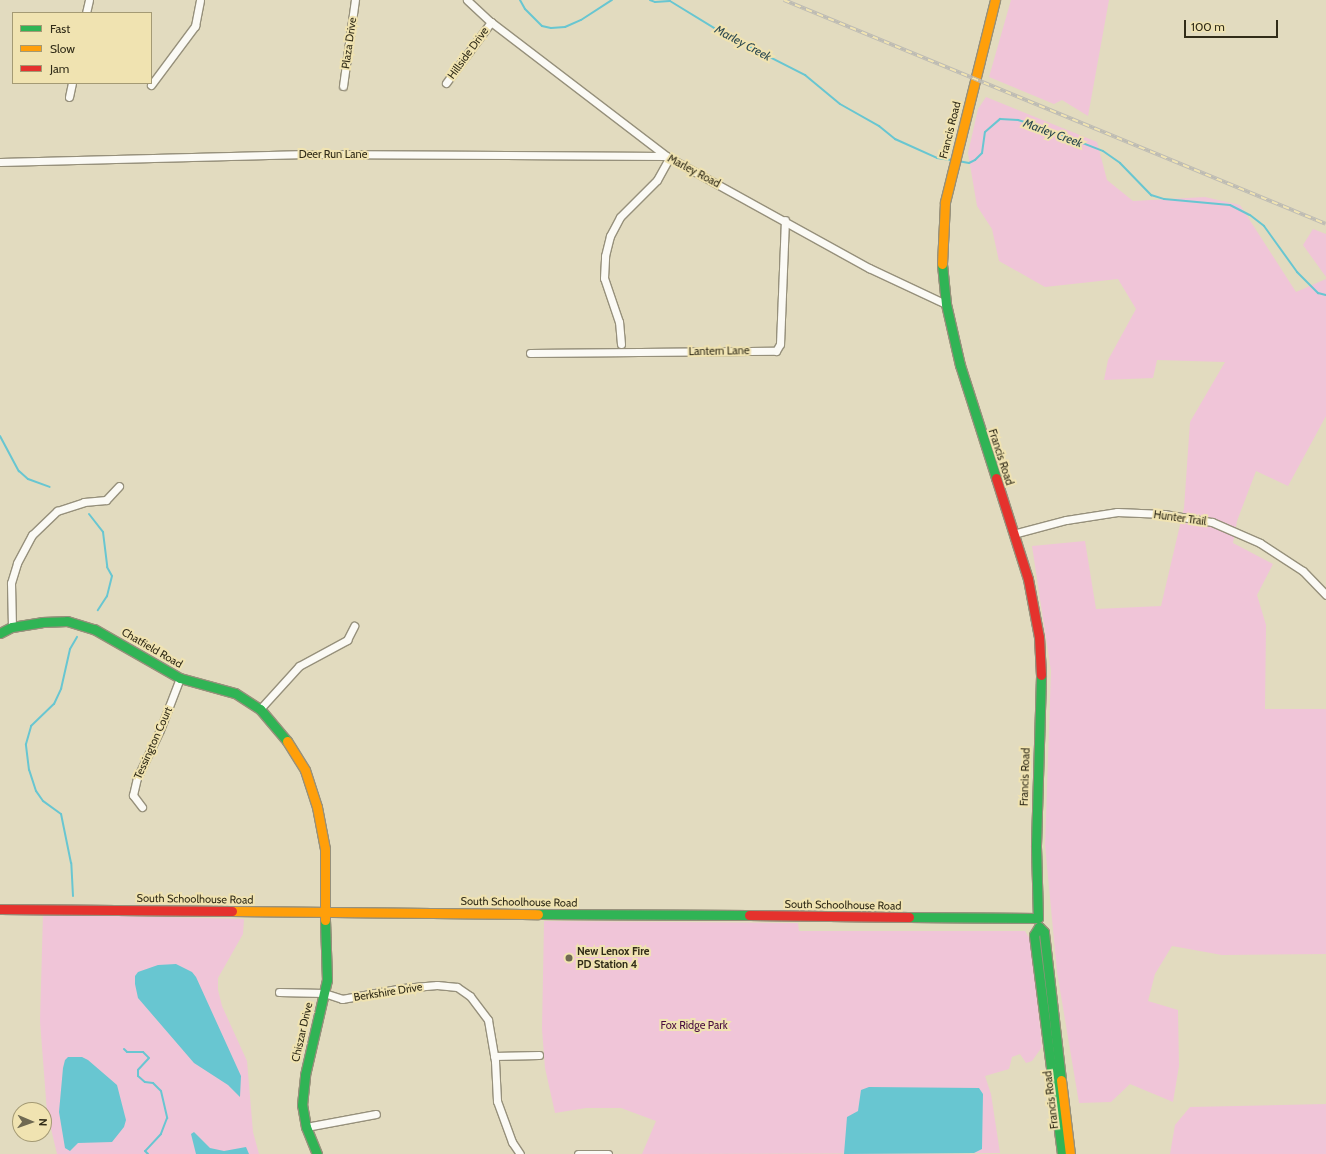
<!DOCTYPE html>
<style>
body{margin:0}
#map{position:relative;width:1326px;height:1154px;overflow:hidden;background:#e2dbbf;font-family:Cabin,sans-serif}
div>[style]{position:absolute}
.green>*{inset:0;background:#f0c5d8}
.water>*{inset:0;background:#68c6d1}
.stream>*{height:2px;margin:-1px;padding:0 1px;transform-origin:1px;border-radius:1px;background:#68c6d1}
.roads{filter:drop-shadow(1px 0 #96907b) drop-shadow(-1px 0 #96907b) drop-shadow(0 1px #96907b) drop-shadow(0 -1px #96907b)}
.street>*{height:7px;margin:-3.5px;padding:0 3.5px;transform-origin:3.5px;border-radius:3.5px;background:#fbfaf5}
.fast>*{height:9px;margin:-4.5px;padding:0 4.5px;transform-origin:4.5px;border-radius:4.5px;background:#30b455}
.slow>*{height:9px;margin:-4.5px;padding:0 4.5px;transform-origin:4.5px;border-radius:4.5px;background:#ff9f0a}
.jam>*{height:9px;margin:-4.5px;padding:0 4.5px;transform-origin:4.5px;border-radius:4.5px;background:#e5322d}
.rail>*{height:3.5px;margin-top:-1.75px;transform-origin:0;background:repeating-linear-gradient(90deg,#f0e3b1 0 6px,#bdbbb3 0 12px);box-sizing:border-box;border-block:1px solid #bdbbb3}
.dots>*{width:11px;height:11px;translate:-50% -50%;box-sizing:border-box;border:2px solid #f0e3b1;border-radius:50%}
span{translate:-50% -50%;white-space:nowrap;text-align:center;line-height:1.15;-webkit-text-stroke:4px #f0e3b1;paint-order:stroke}
.street-label{font-size:11px;color:#312c18}
.poi-label{font-size:11px;color:#312c18;font-weight:700}
.left{translate:0 -50%;text-align:left}
.park-label{font-size:11px;color:#480d3f}
.water-label{font-size:12px;color:#2d4a50;font-style:italic}
.legend{position:absolute;left:12px;top:12px;width:140px;height:72px;box-sizing:border-box;background:#f0e3b1;border:1px solid #a49a74;margin:0;padding:5px 7px;list-style:none;font-size:12px;color:#312c18}
.legend li{display:flex;align-items:center;gap:8px;height:20px}
.legend b{width:20px;border:1px solid #a49a74}
.north{position:absolute;left:12px;top:1102px;width:40px;height:40px;box-sizing:border-box;background:#f0e3b1;border:1px solid #a49a74;border-radius:50%;rotate:92deg;font-size:11px;font-weight:700;line-height:16px;text-align:center;color:#312c18}
.north::after{content:'';display:block;margin:auto;width:14px;height:18px;background:#6f6952;clip-path:polygon(50% 0,100% 100%,50% 72%,0 100%)}
.scale{position:absolute;left:1184px;top:20px;width:94px;height:18px;box-sizing:border-box;border:2px solid #312c18;border-top:0;padding-left:5px;font-size:12px;line-height:14px;white-space:nowrap;color:#312c18;-webkit-text-stroke:3px #f0e3b1;paint-order:stroke}
</style>
<div id="map">
<div class="green">
<i style="clip-path:polygon(1011px 0,1109px 0,1088px 116px,1062px 100px,1054px 104px,989px 77px)"></i>
<i style="clip-path:polygon(986px 97px,1097px 142px,1107px 180px,1133px 201px,1205px 197px,1240px 205px,1296px 292px,1326px 279px,1326px 416px,1288px 486px,1256px 471px,1237px 521px,1233px 543px,1273px 564px,1257px 595px,1266px 625px,1265px 709px,1326px 709px,1326px 954px,1222px 955px,1172px 946px,1155px 974px,1148px 1001px,1178px 1010px,1179px 1066px,1173px 1102px,1130px 1084px,1111px 1102px,1079px 1103px,1057px 972px,1045px 845px,1051px 671px,1032px 546px,1085px 541px,1096px 609px,1161px 606px,1184px 508px,1190px 422px,1225px 362px,1157px 360px,1153px 378px,1104px 380px,1108px 360px,1136px 309px,1118px 279px,1045px 287px,999px 261px,992px 229px,977px 206px,968px 153px,978px 109px)"></i>
<i style="clip-path:polygon(1313px 229px,1326px 234px,1326px 277px,1303px 245px)"></i>
<i style="clip-path:polygon(43px 914px,244px 919px,243px 934px,218px 978px,218px 990px,222px 1006px,247px 1061px,253px 1132px,259px 1154px,57px 1154px,47px 1112px,40px 1021px)"></i>
<i style="clip-path:polygon(544px 921px,798px 923px,799px 931px,1025px 931px,1031px 941px,1042px 1047px,1032px 1061px,1026px 1063px,1020px 1054px,1012px 1057px,1009px 1069px,985px 1076px,991px 1094px,1000px 1153px,642px 1154px,656px 1121px,621px 1108px,586px 1108px,555px 1113px,545px 1068px,542px 1029px)"></i>
<i style="clip-path:polygon(1326px 1104px,1326px 1154px,1170px 1154px,1175px 1125px,1190px 1107px)"></i>
</div>
<div class="water">
<i style="clip-path:polygon(176px 964px,192px 972px,196px 977px,241px 1076px,240px 1097px,228px 1085px,194px 1063px,138px 998px,135px 984px,135px 976px,138px 972px,158px 965px)"></i>
<i style="clip-path:polygon(68px 1057px,82px 1057px,88px 1060px,117px 1085px,126px 1120px,124px 1127px,112px 1142px,78px 1143px,70px 1151px,65px 1148px,59px 1112px,63px 1068px,65px 1060px)"></i>
<i style="clip-path:polygon(869px 1087px,979px 1088px,983px 1094px,982px 1149px,974px 1153px,844px 1154px,847px 1117px,858px 1111px,861px 1090px)"></i>
<i style="clip-path:polygon(194px 1132px,210px 1148px,224px 1151px,246px 1147px,249px 1154px,196px 1154px,191px 1134px)"></i>
</div>
<div class="stream">
<i style="left:520px;top:0;width:10px;rotate:61deg"></i>
<i style="left:525px;top:9px;width:24px;rotate:45deg"></i>
<i style="left:542px;top:26px;width:9px;rotate:13deg"></i>
<i style="left:551px;top:28px;width:14px;rotate:-4deg"></i>
<i style="left:565px;top:27px;width:17px;rotate:-24deg"></i>
<i style="left:581px;top:20px;width:37px;rotate:-33deg"></i>
<i style="left:650px;top:0;width:5px;rotate:22deg"></i>
<i style="left:655px;top:2px;width:15px;rotate:-4deg"></i>
<i style="left:670px;top:1px;width:63px;rotate:31.4deg"></i>
<i style="left:724px;top:34px;width:91px;rotate:26.8deg"></i>
<i style="left:805px;top:75px;width:45px;rotate:39.6deg"></i>
<i style="left:840px;top:104px;width:45px;rotate:29.4deg"></i>
<i style="left:879px;top:126px;width:21px;rotate:39deg"></i>
<i style="left:895px;top:139px;width:46px;rotate:24.3deg"></i>
<i style="left:937px;top:158px;width:14px;rotate:8deg"></i>
<i style="left:958px;top:161px;width:11px;rotate:10deg"></i>
<i style="left:969px;top:163px;width:7px;rotate:-27deg"></i>
<i style="left:975px;top:160px;width:10px;rotate:-45deg"></i>
<i style="left:982px;top:153px;width:21px;rotate:-82deg"></i>
<i style="left:985px;top:132px;width:20px;rotate:-41deg"></i>
<i style="left:1000px;top:119px;width:18px;rotate:3deg"></i>
<i style="left:1018px;top:120px;width:27px;rotate:17deg"></i>
<i style="left:1044px;top:128px;width:63px;rotate:21.3deg"></i>
<i style="left:1103px;top:151px;width:21px;rotate:35deg"></i>
<i style="left:1120px;top:163px;width:45px;rotate:45.9deg"></i>
<i style="left:1151px;top:195px;width:14px;rotate:17deg"></i>
<i style="left:1164px;top:199px;width:66px;rotate:5.2deg"></i>
<i style="left:1230px;top:205px;width:22px;rotate:27deg"></i>
<i style="left:1250px;top:215px;width:18px;rotate:38deg"></i>
<i style="left:1264px;top:226px;width:57px;rotate:54.3deg"></i>
<i style="left:1297px;top:272px;width:30px;rotate:45deg"></i>
<i style="left:1318px;top:293px;width:8px;rotate:14deg"></i>
<i style="left:0;top:436px;width:40px;rotate:62deg"></i>
<i style="left:19px;top:471px;width:12px;rotate:42deg"></i>
<i style="left:28px;top:479px;width:23px;rotate:20deg"></i>
<i style="left:89px;top:514px;width:23px;rotate:52deg"></i>
<i style="left:103px;top:532px;width:35px;rotate:83deg"></i>
<i style="left:107px;top:567px;width:10px;rotate:61deg"></i>
<i style="left:112px;top:576px;width:21px;rotate:104deg"></i>
<i style="left:107px;top:596px;width:17px;rotate:123deg"></i>
<i style="left:73px;top:896px;width:33px;rotate:-93deg"></i>
<i style="left:71px;top:863px;width:50px;rotate:-101.5deg"></i>
<i style="left:61px;top:814px;width:22px;rotate:-144deg"></i>
<i style="left:43px;top:801px;width:12px;rotate:-125deg"></i>
<i style="left:36px;top:791px;width:22px;rotate:-108deg"></i>
<i style="left:29px;top:770px;width:26px;rotate:-97deg"></i>
<i style="left:26px;top:744px;width:19px;rotate:-74deg"></i>
<i style="left:31px;top:726px;width:32px;rotate:-44deg"></i>
<i style="left:54px;top:704px;width:17px;rotate:-65deg"></i>
<i style="left:61px;top:689px;width:41px;rotate:-77.3deg"></i>
<i style="left:70px;top:649px;width:14px;rotate:-60deg"></i>
<i style="left:124px;top:1049px;width:4px;rotate:45deg"></i>
<i style="left:127px;top:1052px;width:16px"></i>
<i style="left:143px;top:1052px;width:8px;rotate:45deg"></i>
<i style="left:149px;top:1058px;width:16px;rotate:133deg"></i>
<i style="left:138px;top:1070px;width:6px;rotate:90deg"></i>
<i style="left:138px;top:1076px;width:9px;rotate:41deg"></i>
<i style="left:145px;top:1082px;width:8px;rotate:7deg"></i>
<i style="left:153px;top:1083px;width:11px;rotate:45deg"></i>
<i style="left:161px;top:1091px;width:28px;rotate:77deg"></i>
<i style="left:167px;top:1118px;width:17px;rotate:111deg"></i>
<i style="left:161px;top:1134px;width:23px;rotate:133deg"></i>
<i style="left:145px;top:1151px;width:4px;rotate:45deg"></i>
</div>
<div class="roads">
<div class="street">
<i style="left:467px;top:0;width:33px;rotate:43deg"></i>
<i style="left:491px;top:22px;width:220px;rotate:37.4deg"></i>
<i style="left:666px;top:156px;width:232px;rotate:28.9deg"></i>
<i style="left:869px;top:268px;width:85px;rotate:25.1deg"></i>
<i style="left:86px;top:13px;width:13px;rotate:-77deg"></i>
<i style="left:446px;top:83px;width:76px;rotate:-53.6deg"></i>
<i style="left:151px;top:85px;width:74px;rotate:-53.3deg"></i>
<i style="left:195px;top:26px;width:26px;rotate:-79deg"></i>
<i style="left:343px;top:86px;width:87px;rotate:-82.1deg"></i>
<i style="left:69px;top:97px;width:14px;rotate:-78deg"></i>
<i style="left:0;top:162px;width:307px;rotate:-1.5deg"></i>
<i style="left:307px;top:154px;width:359px;rotate:0.3deg"></i>
<i style="left:621px;top:344px;width:22px;rotate:-95deg"></i>
<i style="left:619px;top:322px;width:46px;rotate:-108.8deg"></i>
<i style="left:604px;top:278px;width:22px;rotate:-87deg"></i>
<i style="left:605px;top:256px;width:21px;rotate:-76deg"></i>
<i style="left:610px;top:236px;width:21px;rotate:-62deg"></i>
<i style="left:620px;top:217px;width:52px;rotate:-45deg"></i>
<i style="left:657px;top:180px;width:25px;rotate:-61deg"></i>
<i style="left:530px;top:353px;width:246px;rotate:-0.5deg"></i>
<i style="left:776px;top:351px;width:8px;rotate:-60deg"></i>
<i style="left:780px;top:344px;width:124px;rotate:-87.7deg"></i>
<i style="left:1013px;top:534px;width:55px;rotate:-14.8deg"></i>
<i style="left:1066px;top:520px;width:52px;rotate:-8.9deg"></i>
<i style="left:1117px;top:512px;width:47px;rotate:2.4deg"></i>
<i style="left:1164px;top:514px;width:49px;rotate:9.5deg"></i>
<i style="left:1212px;top:522px;width:52px;rotate:23.6deg"></i>
<i style="left:1260px;top:543px;width:51px;rotate:33.1deg"></i>
<i style="left:1303px;top:571px;width:33px;rotate:46deg"></i>
<i style="left:12px;top:627px;width:44px;rotate:-91.3deg"></i>
<i style="left:11px;top:583px;width:21px;rotate:-73deg"></i>
<i style="left:17px;top:563px;width:32px;rotate:-62deg"></i>
<i style="left:32px;top:535px;width:35px;rotate:-44deg"></i>
<i style="left:57px;top:511px;width:28px;rotate:-18deg"></i>
<i style="left:84px;top:502px;width:22px;rotate:-5deg"></i>
<i style="left:106px;top:500px;width:19px;rotate:-47deg"></i>
<i style="left:260px;top:709px;width:58px;rotate:-47.8deg"></i>
<i style="left:299px;top:666px;width:55px;rotate:-28.4deg"></i>
<i style="left:347px;top:640px;width:16px;rotate:-63deg"></i>
<i style="left:142px;top:807px;width:15px;rotate:-127deg"></i>
<i style="left:133px;top:795px;width:17px;rotate:-77deg"></i>
<i style="left:137px;top:778px;width:53px;rotate:-64.4deg"></i>
<i style="left:160px;top:730px;width:56px;rotate:-69deg"></i>
<i style="left:279px;top:992px;width:45px;rotate:1.3deg"></i>
<i style="left:324px;top:993px;width:19px;rotate:18deg"></i>
<i style="left:342px;top:999px;width:62px;rotate:-10.2deg"></i>
<i style="left:403px;top:988px;width:34px;rotate:-5deg"></i>
<i style="left:437px;top:985px;width:20px;rotate:6deg"></i>
<i style="left:457px;top:987px;width:16px;rotate:35deg"></i>
<i style="left:470px;top:996px;width:30px;rotate:53deg"></i>
<i style="left:488px;top:1020px;width:42px;rotate:80.3deg"></i>
<i style="left:495px;top:1061px;width:40px;rotate:87.1deg"></i>
<i style="left:497px;top:1101px;width:44px;rotate:69.9deg"></i>
<i style="left:512px;top:1142px;width:14px;rotate:56deg"></i>
<i style="left:494px;top:1056px;width:45px;rotate:-1.3deg"></i>
<i style="left:306px;top:1127px;width:71px;rotate:-10.5deg"></i>
<i style="left:578px;top:1154px;width:30px"></i>
</div>
<div class="fast">
<i style="left:942px;top:264px;width:40px;rotate:84.3deg"></i>
<i style="left:946px;top:304px;width:63px;rotate:77.1deg"></i>
<i style="left:960px;top:365px;width:119px;rotate:72.3deg"></i>
<i style="left:0;top:633px;width:13px;rotate:-27deg"></i>
<i style="left:12px;top:627px;width:30px;rotate:-9deg"></i>
<i style="left:42px;top:622px;width:25px;rotate:-2deg"></i>
<i style="left:67px;top:621px;width:28px;rotate:17deg"></i>
<i style="left:94px;top:629px;width:99px;rotate:29.7deg"></i>
<i style="left:180px;top:678px;width:57px;rotate:15.3deg"></i>
<i style="left:235px;top:693px;width:30px;rotate:33deg"></i>
<i style="left:260px;top:709px;width:42px;rotate:49.8deg"></i>
<i style="left:538px;top:914px;width:211px;rotate:0.3deg"></i>
<i style="left:909px;top:917px;width:129px;rotate:0.4deg"></i>
<i style="left:1038px;top:918px;width:73px;rotate:-91.6deg"></i>
<i style="left:1036px;top:845px;width:170px;rotate:-88.3deg"></i>
<i style="left:1061px;top:1080px;width:149px;rotate:-96.6deg"></i>
<i style="left:1044px;top:932px;width:7px;rotate:-135deg"></i>
<i style="left:1039px;top:927px;width:9px;rotate:122deg"></i>
<i style="left:1034px;top:935px;width:221px;rotate:82.7deg"></i>
<i style="left:317px;top:1154px;width:29px;rotate:-112deg"></i>
<i style="left:306px;top:1127px;width:22px;rotate:-100deg"></i>
<i style="left:302px;top:1105px;width:30px;rotate:-84deg"></i>
<i style="left:305px;top:1075px;width:98px;rotate:-77deg"></i>
<i style="left:327px;top:980px;width:60px;rotate:-91.9deg"></i>
</div>
<div class="slow">
<i style="left:942px;top:264px;width:62px;rotate:-87.2deg"></i>
<i style="left:945px;top:202px;width:208px;rotate:-76.1deg"></i>
<i style="left:287px;top:741px;width:34px;rotate:58deg"></i>
<i style="left:305px;top:770px;width:39px;rotate:72deg"></i>
<i style="left:317px;top:807px;width:43px;rotate:79.2deg"></i>
<i style="left:325px;top:849px;width:71px;rotate:90deg"></i>
<i style="left:232px;top:911px;width:306px;rotate:0.6deg"></i>
<i style="left:1061px;top:1080px;width:75px;rotate:83.1deg"></i>
</div>
<div class="jam">
<i style="left:996px;top:478px;width:106px;rotate:72.4deg"></i>
<i style="left:1028px;top:579px;width:59px;rotate:79.3deg"></i>
<i style="left:1039px;top:637px;width:38px;rotate:87deg"></i>
<i style="left:0;top:909px;width:232px;rotate:0.5deg"></i>
<i style="left:749px;top:915px;width:160px;rotate:0.7deg"></i>
</div>
</div>
<div class="rail">
<i style="left:784px;top:0;width:586px;rotate:22.45deg"></i>
</div>
<div class="dots">
<i style="left:569px;top:958px;background:#6f6952"></i>
</div>
<div class="street-label">
<span style="left:349px;top:43px;rotate:-82deg">Plaza Drive</span>
<span style="left:468px;top:53px;rotate:-54deg">Hillside Drive</span>
<span style="left:950px;top:130px;rotate:-76deg">Francis Road</span>
<span style="left:333px;top:154px">Deer Run Lane</span>
<span style="left:694px;top:171px;rotate:28deg">Marley Road</span>
<span style="left:719px;top:351px;rotate:-1deg">Lantern Lane</span>
<span style="left:1001px;top:457px;rotate:72deg">Francis Road</span>
<span style="left:1180px;top:518px;rotate:8deg">Hunter Trail</span>
<span style="left:152px;top:648px;rotate:30deg">Chatfield Road</span>
<span style="left:153px;top:743px;rotate:-66deg">Tessington Court</span>
<span style="left:1025px;top:777px;rotate:-88deg">Francis Road</span>
<span style="left:195px;top:899px;rotate:1deg">South Schoolhouse Road</span>
<span style="left:519px;top:902px;rotate:1deg">South Schoolhouse Road</span>
<span style="left:843px;top:905px;rotate:1deg">South Schoolhouse Road</span>
<span style="left:388px;top:992px;rotate:-9deg">Berkshire Drive</span>
<span style="left:302px;top:1032px;rotate:-77deg">Chiszar Drive</span>
<span style="left:1051px;top:1100px;rotate:-97deg">Francis Road</span>
</div>
<div class="poi-label">
<span class="left" style="left:577px;top:958px">New Lenox Fire<br>PD Station 4</span>
</div>
<div class="park-label">
<span style="left:694px;top:1025px">Fox Ridge Park</span>
</div>
<div class="water-label">
<span style="left:743px;top:43px;rotate:28deg">Marley Creek</span>
<span style="left:1053px;top:133px;rotate:20deg">Marley Creek</span>
</div>
<ul class="legend">
<li><b style="height:5px;background:#30b455"></b>Fast</li>
<li><b style="height:5px;background:#ff9f0a"></b>Slow</li>
<li><b style="height:5px;background:#e5322d"></b>Jam</li>
</ul>
<div class="north">N</div>
<div class="scale">100 m</div>
</div>
